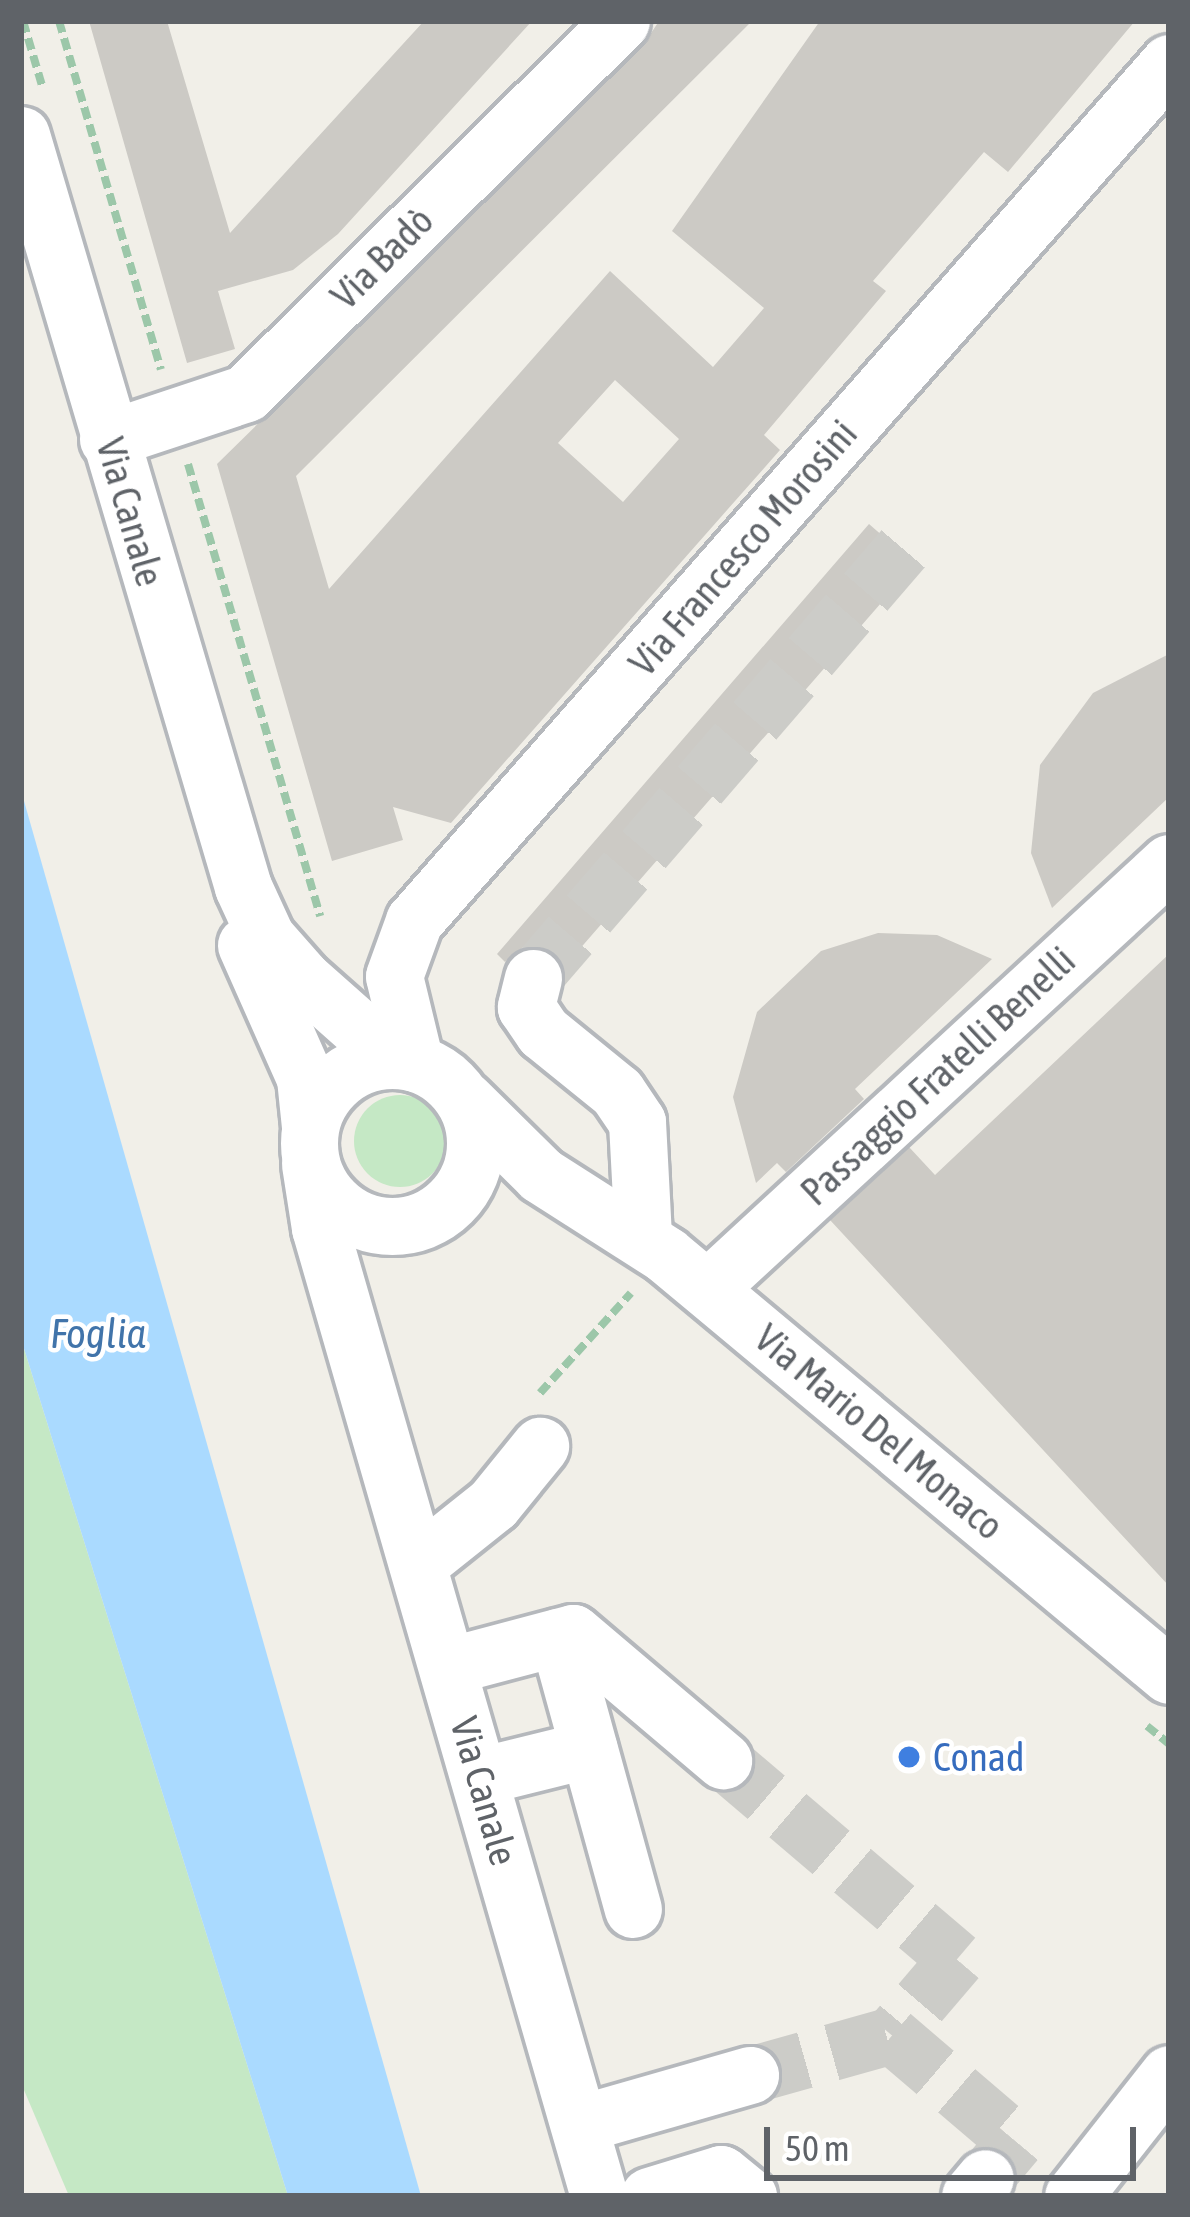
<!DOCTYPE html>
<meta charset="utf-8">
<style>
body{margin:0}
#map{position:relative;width:1190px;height:2217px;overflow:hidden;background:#f1efe8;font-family:"Asap Condensed",sans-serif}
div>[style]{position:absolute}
.green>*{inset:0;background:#c5e8c5}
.round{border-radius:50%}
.water>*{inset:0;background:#aadaff}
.building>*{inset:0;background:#cccac5}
.minor-tunnel>*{height:57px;margin-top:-28.5px;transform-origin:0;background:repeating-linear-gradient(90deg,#ccccc8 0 57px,transparent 0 85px)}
.path>*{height:8px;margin-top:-4px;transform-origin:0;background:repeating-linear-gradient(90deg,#9cc7a9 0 12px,transparent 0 18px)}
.roads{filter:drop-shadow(3px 0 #b5b8bc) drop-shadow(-3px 0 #b5b8bc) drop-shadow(0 3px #b5b8bc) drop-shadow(0 -3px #b5b8bc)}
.minor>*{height:57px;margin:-28.5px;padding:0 28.5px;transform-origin:28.5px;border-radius:28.5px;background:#fff}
.minor>.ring{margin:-28.5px;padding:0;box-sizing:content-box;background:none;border:57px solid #fff;border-radius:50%}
.dots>*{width:33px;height:33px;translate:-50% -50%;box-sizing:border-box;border:6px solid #fff;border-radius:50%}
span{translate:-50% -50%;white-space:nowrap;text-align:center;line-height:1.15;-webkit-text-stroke:9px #fff;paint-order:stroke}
.street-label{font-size:39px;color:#5f6368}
.shop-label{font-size:39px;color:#366cbe}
.left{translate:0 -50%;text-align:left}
.water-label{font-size:42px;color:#4174aa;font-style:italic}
.frame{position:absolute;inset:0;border:24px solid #5f6368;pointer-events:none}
.scale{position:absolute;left:764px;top:2127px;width:372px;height:54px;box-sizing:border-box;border:6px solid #5f6368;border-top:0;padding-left:15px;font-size:36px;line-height:42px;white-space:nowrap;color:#5f6368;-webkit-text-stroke:9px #fff;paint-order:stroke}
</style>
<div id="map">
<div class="green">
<i class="round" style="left:354px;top:1095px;width:92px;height:92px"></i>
<i style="clip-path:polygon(21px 1339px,288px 2196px,69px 2196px,21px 2083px)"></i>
</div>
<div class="water">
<i style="clip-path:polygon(21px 793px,24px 801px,421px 2196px,288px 2196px,21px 1339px)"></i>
</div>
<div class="building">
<i style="clip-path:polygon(89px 21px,167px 21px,230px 233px,424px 21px,532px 21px,338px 234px,293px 270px,218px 291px,235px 349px,187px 363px)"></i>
<i style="clip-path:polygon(evenodd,659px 21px,752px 21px,296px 476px,329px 589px,610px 271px,713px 367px,764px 308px,672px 231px,820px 21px,1135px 21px,1008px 172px,984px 152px,873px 281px,886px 291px,764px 435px,780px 450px,451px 823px,393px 807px,403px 840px,332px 861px,217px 464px,644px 44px,659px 21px,615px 380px,679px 439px,623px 502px,558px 443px,615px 380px)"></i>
<i style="clip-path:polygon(869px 524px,915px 564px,564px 967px,540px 946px,523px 947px,505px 962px,497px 954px)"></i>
<i style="clip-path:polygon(1169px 654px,1169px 797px,1052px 908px,1031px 853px,1040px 765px,1093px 693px)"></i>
<i style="clip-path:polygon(878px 933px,937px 935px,992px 959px,855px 1089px,864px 1099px,786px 1172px,777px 1163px,756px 1183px,733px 1097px,757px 1012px,821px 951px)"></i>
<i style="clip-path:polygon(1169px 954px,1169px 1586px,830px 1220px,909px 1147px,935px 1175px)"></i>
</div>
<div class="minor-tunnel">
<i style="left:533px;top:978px;width:572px;rotate:-49.26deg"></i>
<i style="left:723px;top:1760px;width:307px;rotate:40.4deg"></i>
<i style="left:957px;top:1959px;width:100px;rotate:130.5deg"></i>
<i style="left:750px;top:2075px;width:148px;rotate:-15.7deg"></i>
<i style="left:892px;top:2035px;width:163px;rotate:40.5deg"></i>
<i style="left:1016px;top:2141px;width:48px;rotate:130deg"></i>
</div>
<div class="path">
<i style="left:23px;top:21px;width:71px;rotate:73.6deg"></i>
<i style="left:59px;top:21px;width:363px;rotate:73.7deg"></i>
<i style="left:188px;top:464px;width:471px;rotate:73.7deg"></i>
<i style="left:540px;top:1393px;width:135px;rotate:-47.7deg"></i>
<i style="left:1147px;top:1726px;width:28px;rotate:39deg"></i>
</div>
<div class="roads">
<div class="minor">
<i style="left:21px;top:135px;width:784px;rotate:73.55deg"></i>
<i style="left:243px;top:887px;width:55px;rotate:65.3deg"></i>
<i style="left:266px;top:937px;width:56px;rotate:48.6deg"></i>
<i style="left:303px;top:979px;width:120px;rotate:41.6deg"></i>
<i style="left:108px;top:439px;width:145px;rotate:-18.4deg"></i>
<i style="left:246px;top:393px;width:528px;rotate:-44.77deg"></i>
<i style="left:246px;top:945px;width:145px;rotate:66.1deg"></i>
<i style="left:305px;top:1078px;width:48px;rotate:84.1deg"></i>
<i style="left:533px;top:978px;width:30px;rotate:104deg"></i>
<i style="left:526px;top:1007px;width:30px;rotate:56deg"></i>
<i style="left:543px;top:1032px;width:95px;rotate:39deg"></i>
<i style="left:617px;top:1092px;width:36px;rotate:56deg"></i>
<i style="left:637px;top:1122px;width:116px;rotate:87deg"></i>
<i class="ring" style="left:309px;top:1060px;width:109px;height:109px"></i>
<i style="left:415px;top:1063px;width:89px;rotate:-103.6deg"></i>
<i style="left:394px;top:976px;width:59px;rotate:-70deg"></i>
<i style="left:414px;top:921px;width:1143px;rotate:-48.65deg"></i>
<i style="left:466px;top:1101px;width:105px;rotate:44.6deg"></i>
<i style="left:541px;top:1175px;width:148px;rotate:32.6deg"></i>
<i style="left:666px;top:1255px;width:655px;rotate:39.86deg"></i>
<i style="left:310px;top:1164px;width:65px;rotate:81.1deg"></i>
<i style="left:320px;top:1228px;width:1007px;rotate:73.92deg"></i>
<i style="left:708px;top:1288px;width:627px;rotate:-42.67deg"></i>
<i style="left:419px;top:1563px;width:95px;rotate:-38.6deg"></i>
<i style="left:493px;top:1504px;width:75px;rotate:-51deg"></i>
<i style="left:558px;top:1637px;width:282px;rotate:74.6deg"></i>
<i style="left:448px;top:1666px;width:129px;rotate:-14.8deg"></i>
<i style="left:573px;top:1633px;width:197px;rotate:40.3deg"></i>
<i style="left:480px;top:1776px;width:112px;rotate:-13.9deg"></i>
<i style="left:579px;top:2124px;width:178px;rotate:-16deg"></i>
<i style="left:649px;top:2196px;width:75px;rotate:-17deg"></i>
<i style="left:721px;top:2174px;width:35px;rotate:39deg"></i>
<i style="left:970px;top:2196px;width:23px;rotate:-50deg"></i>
<i style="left:1073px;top:2196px;width:155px;rotate:-51.8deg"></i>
</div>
</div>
<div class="dots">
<i style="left:909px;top:1757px;background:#3f7fe0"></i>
</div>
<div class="street-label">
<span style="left:382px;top:258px;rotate:-45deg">Via Badò</span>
<span style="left:130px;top:512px;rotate:74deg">Via Canale</span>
<span style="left:743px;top:548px;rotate:-49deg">Via Francesco Morosini</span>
<span style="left:938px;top:1076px;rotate:-43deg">Passaggio Fratelli Benelli</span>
<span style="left:879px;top:1432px;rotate:40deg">Via Mario Del Monaco</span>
<span style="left:484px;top:1791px;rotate:74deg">Via Canale</span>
</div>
<div class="shop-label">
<span class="left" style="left:933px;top:1757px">Conad</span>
</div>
<div class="water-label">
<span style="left:98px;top:1333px">Foglia</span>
</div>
<div class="frame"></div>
<div class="scale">50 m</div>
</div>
